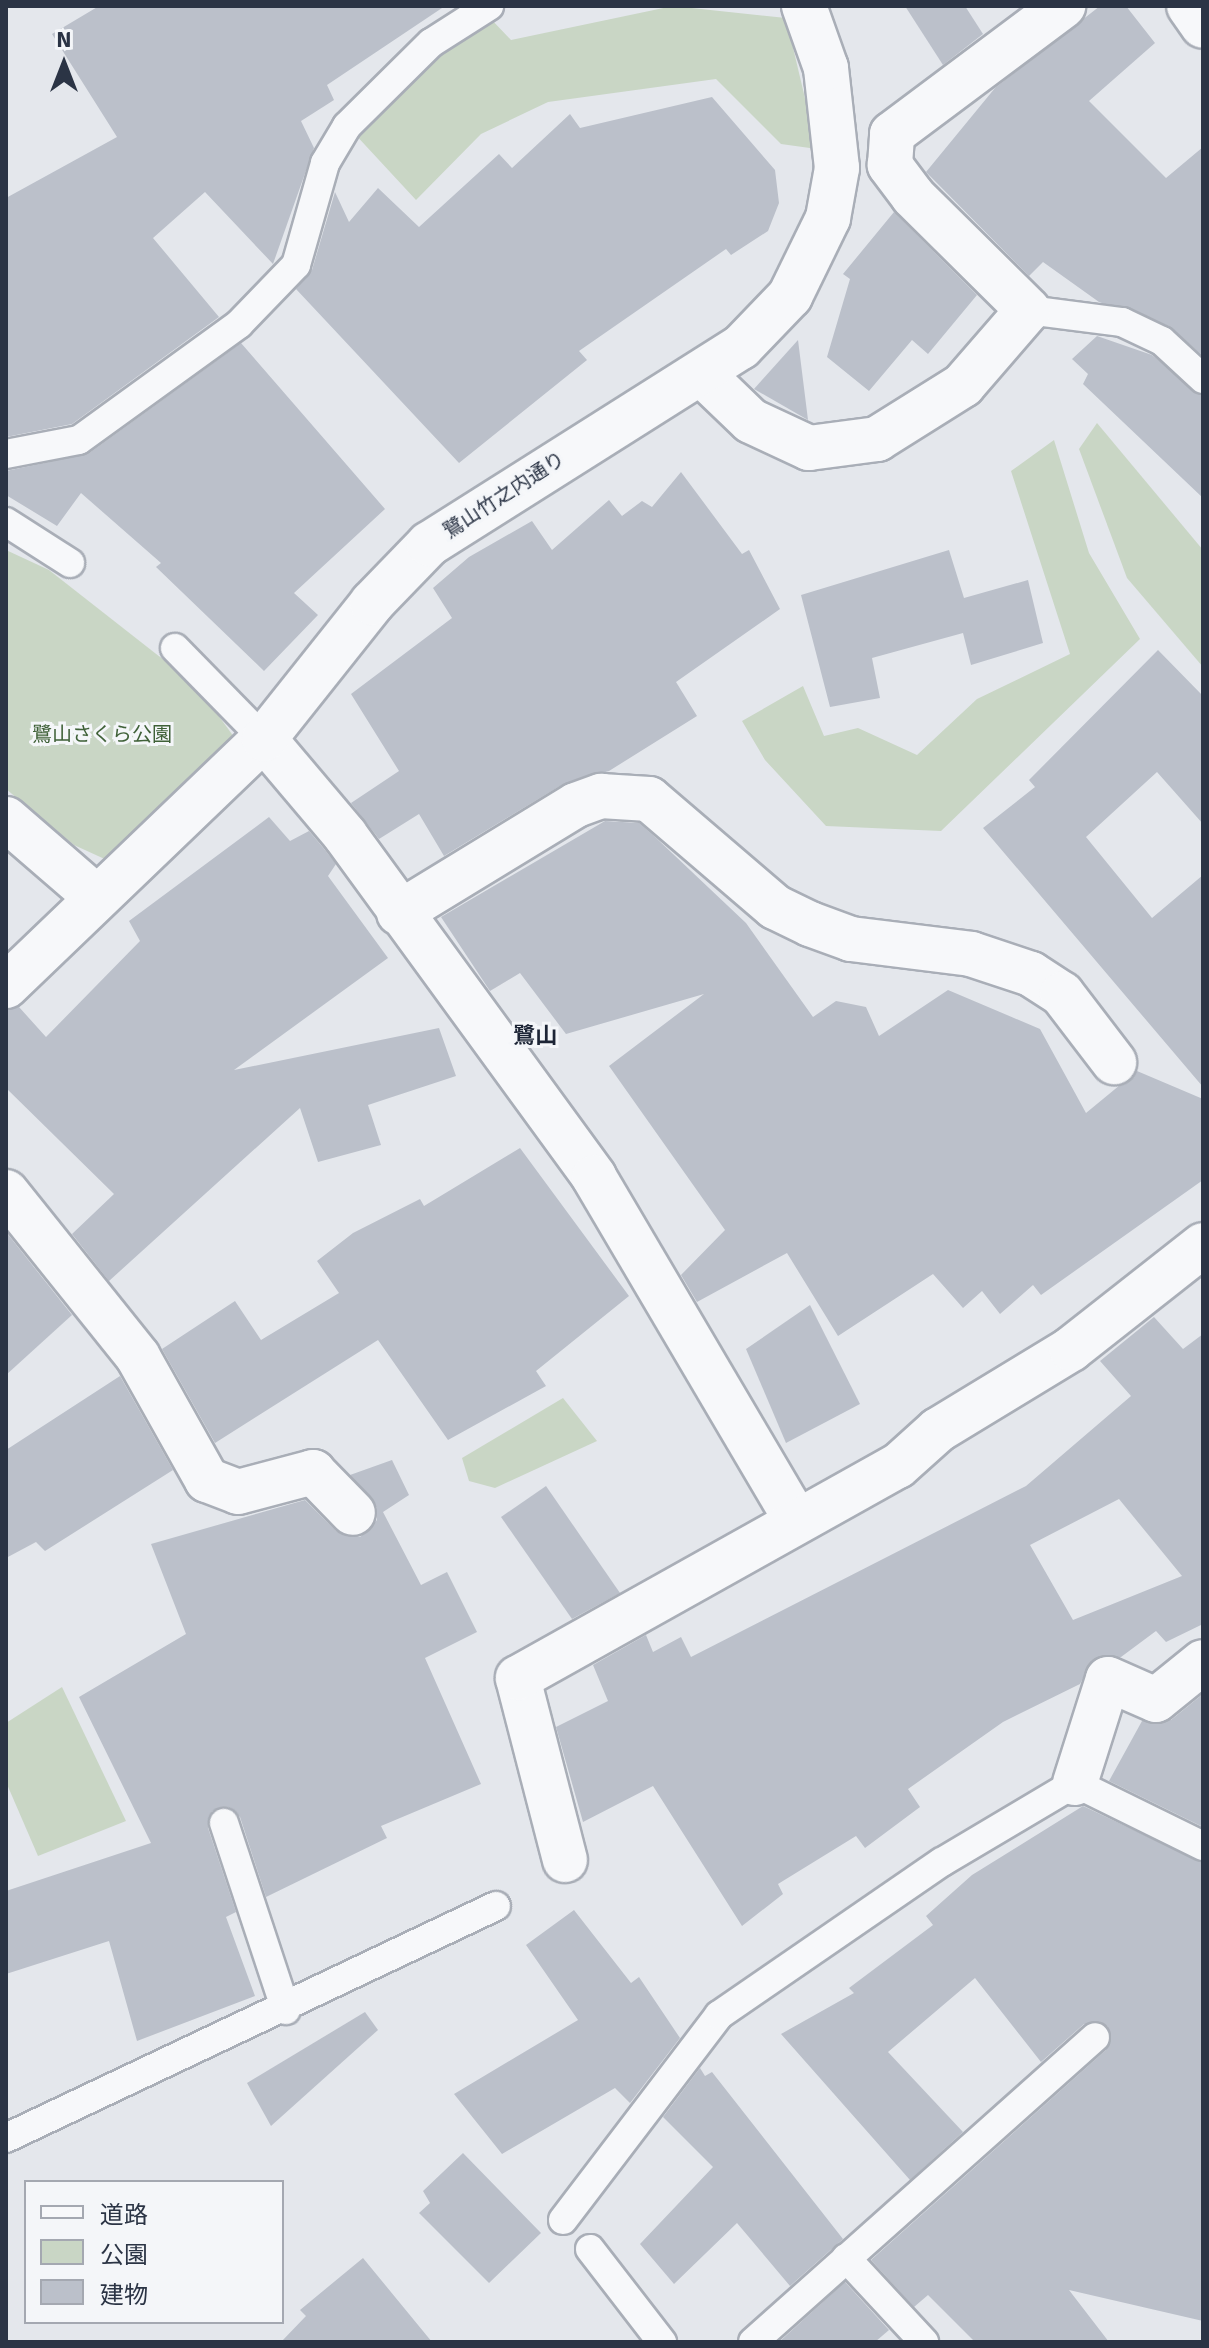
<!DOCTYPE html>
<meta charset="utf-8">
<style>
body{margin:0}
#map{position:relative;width:1209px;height:2348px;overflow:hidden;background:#e4e7ec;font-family:Signika,"Noto Sans JP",sans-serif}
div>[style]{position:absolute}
.green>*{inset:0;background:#c9d6c5}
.building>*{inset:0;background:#bbc0ca}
.roads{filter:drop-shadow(2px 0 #a9aeb7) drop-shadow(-2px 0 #a9aeb7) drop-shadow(0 2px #a9aeb7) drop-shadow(0 -2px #a9aeb7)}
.lane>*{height:28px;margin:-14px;padding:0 14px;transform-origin:14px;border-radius:14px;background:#f7f8fa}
.street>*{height:44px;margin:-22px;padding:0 22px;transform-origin:22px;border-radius:22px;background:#f7f8fa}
span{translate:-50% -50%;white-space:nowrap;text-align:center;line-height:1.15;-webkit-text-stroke:6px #f4f6f9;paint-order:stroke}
.street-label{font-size:20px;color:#2b3445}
.park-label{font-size:20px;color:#3f6138}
.neighbourhood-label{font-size:22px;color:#1d2536;font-weight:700}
.frame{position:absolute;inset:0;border:8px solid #2b3445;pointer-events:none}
.legend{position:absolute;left:24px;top:2180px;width:260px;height:144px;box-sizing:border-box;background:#f4f6f9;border:2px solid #a4a8b1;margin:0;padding:10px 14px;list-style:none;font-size:24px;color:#2b3445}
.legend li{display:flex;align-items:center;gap:16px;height:40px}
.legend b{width:40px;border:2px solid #a4a8b1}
.north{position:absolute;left:24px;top:24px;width:80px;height:80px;-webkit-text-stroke:6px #f4f6f9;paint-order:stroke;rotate:0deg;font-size:22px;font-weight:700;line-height:32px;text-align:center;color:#2b3445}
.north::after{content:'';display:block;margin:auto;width:28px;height:36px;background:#2b3445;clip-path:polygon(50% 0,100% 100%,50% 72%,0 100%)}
</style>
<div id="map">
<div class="green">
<i style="clip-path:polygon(673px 6px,786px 18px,817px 149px,781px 144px,716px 79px,548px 102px,481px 134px,416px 200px,353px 132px,436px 48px,489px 17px,511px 40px)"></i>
<i style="clip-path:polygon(1097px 423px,1203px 550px,1203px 667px,1127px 578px,1079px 449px)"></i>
<i style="clip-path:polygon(1054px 440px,1089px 553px,1140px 639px,941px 831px,826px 826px,765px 760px,742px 721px,803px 686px,824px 736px,858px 728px,917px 755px,977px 699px,1070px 654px,1011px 471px)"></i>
<i style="clip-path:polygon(6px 550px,49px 570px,197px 686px,234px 737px,109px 861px,74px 845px,6px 789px)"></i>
<i style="clip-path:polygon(563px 1398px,597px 1441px,495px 1488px,469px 1481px,462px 1458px)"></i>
<i style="clip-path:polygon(62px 1687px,126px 1821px,38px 1856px,6px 1782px,6px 1723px)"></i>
</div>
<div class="building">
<i style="clip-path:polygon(99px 6px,445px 6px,327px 85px,334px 100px,301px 121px,314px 148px,273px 264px,205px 192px,153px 238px,219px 317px,72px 424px,6px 437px,6px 198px,117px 137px,52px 34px)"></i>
<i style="clip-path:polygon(905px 6px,965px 6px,983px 34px,943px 65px)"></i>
<i style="clip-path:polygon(1100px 6px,1126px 6px,1155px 43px,1089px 101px,1166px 178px,1203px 147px,1203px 356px,1169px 326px,1099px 302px,1043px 262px,1029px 276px,926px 172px,995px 88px)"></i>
<i style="clip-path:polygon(712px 97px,775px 170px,779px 203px,768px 231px,731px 255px,726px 249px,579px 351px,587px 360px,459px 463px,296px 289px,312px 270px,335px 192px,349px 222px,378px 188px,419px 227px,499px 154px,512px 168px,570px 114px,580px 128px)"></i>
<i style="clip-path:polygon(894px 212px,977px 295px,928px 354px,912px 340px,869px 391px,827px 357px,850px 279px,843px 274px)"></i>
<i style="clip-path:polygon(1097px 336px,1152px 355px,1203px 396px,1203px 498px,1083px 384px,1088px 374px,1072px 359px)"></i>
<i style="clip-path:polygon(798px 340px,808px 420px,754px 389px)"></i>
<i style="clip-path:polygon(241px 343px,385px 509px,294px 593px,318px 615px,264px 671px,156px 567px,161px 563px,81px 493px,57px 526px,6px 495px,6px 471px,88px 454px)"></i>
<i style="clip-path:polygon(681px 472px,742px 554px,749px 550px,780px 609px,676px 682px,697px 716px,609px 771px,563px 784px,444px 856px,419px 814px,379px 839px,351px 803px,399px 771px,351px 694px,452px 618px,433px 588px,469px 557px,532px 521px,552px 550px,609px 500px,622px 516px,642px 501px,652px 507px)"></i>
<i style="clip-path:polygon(949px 550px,964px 598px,1028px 580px,1043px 643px,971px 665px,963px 633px,872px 658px,880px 698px,830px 707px,801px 595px)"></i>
<i style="clip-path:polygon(1158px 650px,1203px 696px,1203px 824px,1157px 772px,1086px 837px,1152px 918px,1203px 875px,1203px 1087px,983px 828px,1035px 787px,1029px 780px)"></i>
<i style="clip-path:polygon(269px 817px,290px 841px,309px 831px,325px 850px,336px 864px,328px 876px,388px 958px,234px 1070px,439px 1028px,456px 1076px,368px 1105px,381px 1145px,318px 1162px,300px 1108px,109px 1281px,72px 1234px,114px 1194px,6px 1088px,6px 1010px,19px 1007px,46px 1037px,140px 941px,129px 921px)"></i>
<i style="clip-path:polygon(605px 821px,639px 823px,654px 836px,746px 923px,813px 1017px,836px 1001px,866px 1007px,879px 1036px,948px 990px,1040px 1029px,1086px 1113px,1137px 1071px,1203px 1099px,1203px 1180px,1041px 1295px,1033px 1285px,1000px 1314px,982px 1291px,963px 1308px,933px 1274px,838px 1336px,787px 1253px,697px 1302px,681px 1275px,725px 1230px,609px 1066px,704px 994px,566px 1034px,520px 973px,490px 991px,441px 917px)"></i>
<i style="clip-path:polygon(520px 1148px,629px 1296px,536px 1371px,546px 1386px,448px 1440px,378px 1340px,215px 1443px,162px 1349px,235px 1301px,261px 1340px,339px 1293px,317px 1261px,353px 1233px,420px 1199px,424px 1206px)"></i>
<i style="clip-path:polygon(6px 1232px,72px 1315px,6px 1375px)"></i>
<i style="clip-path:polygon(810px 1305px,860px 1404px,786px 1443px,746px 1349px)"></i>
<i style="clip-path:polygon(evenodd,1154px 1317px,1183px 1349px,1203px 1334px,1203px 1624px,1166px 1642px,1156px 1631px,1121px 1657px,1092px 1660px,1080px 1684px,1003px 1722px,908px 1789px,920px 1807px,865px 1848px,856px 1836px,778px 1884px,783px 1894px,742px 1926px,653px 1786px,583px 1822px,556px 1727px,608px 1701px,593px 1665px,646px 1635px,653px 1652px,681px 1637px,691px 1657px,1026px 1486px,1131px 1396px,1100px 1361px,1154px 1317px,1119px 1499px,1182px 1576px,1073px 1620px,1030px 1545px,1119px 1499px)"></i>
<i style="clip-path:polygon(120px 1376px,173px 1470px,45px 1551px,36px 1542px,6px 1558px,6px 1450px)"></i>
<i style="clip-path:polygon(392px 1460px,409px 1495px,383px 1512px,421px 1585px,447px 1572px,477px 1632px,425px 1658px,481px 1784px,381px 1826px,387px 1838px,266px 1897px,240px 1817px,228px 1807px,212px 1811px,208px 1828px,236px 1912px,226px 1917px,255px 1996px,137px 2041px,109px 1941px,6px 1974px,6px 1891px,151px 1843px,79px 1697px,186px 1634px,151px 1544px,305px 1500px,336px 1531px,360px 1537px,377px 1520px,377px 1508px,350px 1475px)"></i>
<i style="clip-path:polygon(546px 1486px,620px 1593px,572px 1619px,501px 1517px)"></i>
<i style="clip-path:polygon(1203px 1694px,1203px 1827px,1109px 1781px,1142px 1721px,1171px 1720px)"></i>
<i style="clip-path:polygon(1083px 1806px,1203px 1863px,1203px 2321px,1069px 2290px,1109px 2342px,975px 2342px,928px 2295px,914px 2307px,871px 2260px,1106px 2050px,1108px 2026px,1084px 2024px,1041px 2062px,975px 1978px,888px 2052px,963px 2132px,910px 2180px,781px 2034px,854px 1993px,849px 1988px,933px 1925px,926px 1916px,972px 1875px)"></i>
<i style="clip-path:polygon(574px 1910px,631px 1983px,639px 1977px,680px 2038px,630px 2103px,615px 2088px,502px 2154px,454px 2094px,578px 2020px,526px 1945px)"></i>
<i style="clip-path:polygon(365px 2012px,378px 2030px,271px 2126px,247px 2083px)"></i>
<i style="clip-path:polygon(700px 2068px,705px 2076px,712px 2072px,843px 2239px,790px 2286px,737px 2223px,674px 2284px,640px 2244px,713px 2167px,663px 2117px)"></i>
<i style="clip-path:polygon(463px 2153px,541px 2233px,489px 2283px,419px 2213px,430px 2203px,423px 2191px)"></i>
<i style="clip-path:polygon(363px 2258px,432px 2342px,281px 2342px,306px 2316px,300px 2310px)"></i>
<i style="clip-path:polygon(845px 2282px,889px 2330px,875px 2342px,779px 2342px)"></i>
</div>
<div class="roads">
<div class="lane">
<i style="left:1028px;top:310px;width:95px;rotate:7.3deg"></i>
<i style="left:1122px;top:322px;width:44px;rotate:25.4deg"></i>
<i style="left:1162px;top:341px;width:56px;rotate:42.8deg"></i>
<i style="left:6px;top:454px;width:74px;rotate:-10.9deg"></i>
<i style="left:79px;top:440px;width:198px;rotate:-35.9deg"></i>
<i style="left:239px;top:324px;width:82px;rotate:-46deg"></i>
<i style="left:296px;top:265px;width:106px;rotate:-74.1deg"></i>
<i style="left:325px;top:163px;width:43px;rotate:-59.3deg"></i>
<i style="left:347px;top:126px;width:118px;rotate:-44.7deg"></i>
<i style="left:431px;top:43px;width:69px;rotate:-32.5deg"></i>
<i style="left:6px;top:522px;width:76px;rotate:32.6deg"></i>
<i style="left:175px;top:648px;width:127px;rotate:45.6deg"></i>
<i style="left:224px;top:1823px;width:197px;rotate:71.7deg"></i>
<i style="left:6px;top:2138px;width:542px;rotate:-25.34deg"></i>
<i style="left:563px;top:2220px;width:258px;rotate:-52.7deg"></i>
<i style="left:719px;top:2015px;width:270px;rotate:-34.5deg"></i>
<i style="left:942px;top:1862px;width:155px;rotate:-30.7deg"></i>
<i style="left:1075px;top:1783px;width:143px;rotate:26.2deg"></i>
<i style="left:590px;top:2249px;width:118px;rotate:52.3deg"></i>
<i style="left:846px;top:2258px;width:115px;rotate:47.1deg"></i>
<i style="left:753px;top:2342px;width:458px;rotate:-41.7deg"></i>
</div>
<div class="street">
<i style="left:1189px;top:6px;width:24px;rotate:55deg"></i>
<i style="left:701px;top:373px;width:69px;rotate:43.8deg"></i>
<i style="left:751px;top:421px;width:64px;rotate:25deg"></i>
<i style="left:809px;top:448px;width:69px;rotate:-7.5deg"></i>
<i style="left:877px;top:439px;width:102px;rotate:-32.1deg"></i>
<i style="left:963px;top:385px;width:99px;rotate:-49.1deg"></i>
<i style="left:1028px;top:310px;width:162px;rotate:-135.3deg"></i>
<i style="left:913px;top:196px;width:39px;rotate:-127deg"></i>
<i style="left:890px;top:165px;width:31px;rotate:-86deg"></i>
<i style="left:892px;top:134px;width:214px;rotate:-36.8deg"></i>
<i style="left:264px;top:739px;width:126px;rotate:49.8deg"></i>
<i style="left:345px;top:835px;width:423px;rotate:53.9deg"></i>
<i style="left:594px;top:1177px;width:396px;rotate:59.5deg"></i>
<i style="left:6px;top:819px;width:119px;rotate:40.9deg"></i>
<i style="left:399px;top:913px;width:207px;rotate:-31.4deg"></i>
<i style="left:576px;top:805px;width:27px;rotate:-20deg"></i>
<i style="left:601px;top:796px;width:48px;rotate:3.6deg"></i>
<i style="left:649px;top:799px;width:166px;rotate:40.6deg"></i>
<i style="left:775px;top:907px;width:39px;rotate:26deg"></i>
<i style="left:810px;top:924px;width:44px;rotate:20.1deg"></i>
<i style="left:851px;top:939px;width:121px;rotate:7.1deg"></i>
<i style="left:971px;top:954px;width:63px;rotate:18.4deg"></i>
<i style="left:1031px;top:974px;width:37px;rotate:33deg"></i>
<i style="left:1062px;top:994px;width:86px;rotate:52.6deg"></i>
<i style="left:6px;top:986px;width:357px;rotate:-43.8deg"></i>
<i style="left:264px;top:739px;width:174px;rotate:-51.5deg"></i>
<i style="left:372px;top:603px;width:82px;rotate:-46deg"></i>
<i style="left:429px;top:544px;width:369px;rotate:-32.3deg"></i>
<i style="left:741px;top:347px;width:71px;rotate:-46.1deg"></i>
<i style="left:790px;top:296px;width:87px;rotate:-64deg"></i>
<i style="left:828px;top:218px;width:51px;rotate:-79.8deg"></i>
<i style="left:837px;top:168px;width:101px;rotate:-96.3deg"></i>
<i style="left:826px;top:68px;width:66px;rotate:-109.5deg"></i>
<i style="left:6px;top:1192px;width:211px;rotate:51.3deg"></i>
<i style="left:138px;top:1357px;width:141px;rotate:60.7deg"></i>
<i style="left:207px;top:1480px;width:33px;rotate:21deg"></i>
<i style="left:238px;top:1492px;width:78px;rotate:-14.9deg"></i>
<i style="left:313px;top:1472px;width:57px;rotate:45.7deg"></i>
<i style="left:1075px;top:1783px;width:109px;rotate:-72.4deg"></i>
<i style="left:1108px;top:1679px;width:52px;rotate:23.6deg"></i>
<i style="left:1156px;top:1700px;width:60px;rotate:-39deg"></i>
<i style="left:565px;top:1860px;width:188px;rotate:-104.5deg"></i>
<i style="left:518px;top:1678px;width:435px;rotate:-29.2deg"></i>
<i style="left:898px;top:1466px;width:54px;rotate:-42deg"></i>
<i style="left:938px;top:1430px;width:156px;rotate:-31.3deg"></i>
<i style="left:1071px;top:1349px;width:168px;rotate:-38.2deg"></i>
</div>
</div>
<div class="street-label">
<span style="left:504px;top:495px;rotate:-33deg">鷺山竹之内通り</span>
</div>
<div class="park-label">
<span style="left:102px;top:734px">鷺山さくら公園</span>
</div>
<div class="neighbourhood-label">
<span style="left:535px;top:1036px">鷺山</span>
</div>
<div class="frame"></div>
<ul class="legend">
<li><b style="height:10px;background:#f7f8fa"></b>道路</li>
<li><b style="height:22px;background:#c9d6c5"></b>公園</li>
<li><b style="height:22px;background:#bbc0ca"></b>建物</li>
</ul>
<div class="north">N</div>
</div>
